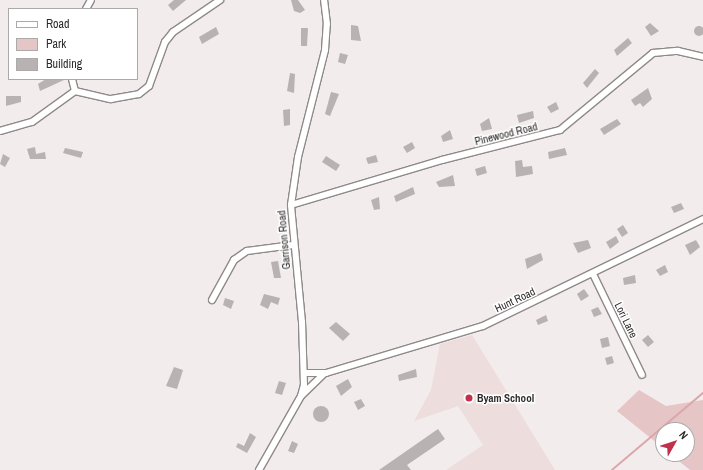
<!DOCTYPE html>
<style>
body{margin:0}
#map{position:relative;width:703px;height:470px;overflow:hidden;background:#f3ecec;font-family:"Archivo Narrow",sans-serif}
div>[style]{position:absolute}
.built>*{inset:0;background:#eddddd}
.green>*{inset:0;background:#e6c5c7}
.stream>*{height:1.5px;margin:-0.75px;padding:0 0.75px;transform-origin:0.75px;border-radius:0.75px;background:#daa7aa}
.building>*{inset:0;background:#b9b2b2}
.round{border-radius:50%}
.roads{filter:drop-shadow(1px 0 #8f8989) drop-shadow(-1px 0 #8f8989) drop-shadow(0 1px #8f8989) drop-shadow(0 -1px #8f8989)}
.minor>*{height:6px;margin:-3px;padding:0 3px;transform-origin:3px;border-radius:3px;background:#fff}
.dots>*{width:11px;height:11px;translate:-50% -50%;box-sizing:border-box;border:2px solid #fff;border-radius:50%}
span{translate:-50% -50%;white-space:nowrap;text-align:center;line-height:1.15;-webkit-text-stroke:3px #fff;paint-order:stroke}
.street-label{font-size:11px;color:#2d2a2a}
.poi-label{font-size:11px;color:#2d2a2a;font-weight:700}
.left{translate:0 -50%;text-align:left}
.legend{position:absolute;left:8px;top:8px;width:130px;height:72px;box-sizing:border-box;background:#fff;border:1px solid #abaaaa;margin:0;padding:5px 7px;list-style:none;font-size:12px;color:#2d2a2a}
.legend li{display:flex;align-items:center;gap:8px;height:20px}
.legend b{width:20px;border:1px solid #abaaaa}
.north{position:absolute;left:655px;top:422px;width:40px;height:40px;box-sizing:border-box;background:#fff;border:1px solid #abaaaa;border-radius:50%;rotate:51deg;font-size:11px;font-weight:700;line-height:16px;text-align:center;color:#2d2a2a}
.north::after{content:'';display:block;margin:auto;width:14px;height:18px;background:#c1304d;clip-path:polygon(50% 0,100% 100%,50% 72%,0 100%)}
</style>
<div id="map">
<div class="built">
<i style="clip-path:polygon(472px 335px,555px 470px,446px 470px,483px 445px,458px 406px,414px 421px,431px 390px,440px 344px)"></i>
</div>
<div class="green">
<i style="clip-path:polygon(639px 390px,666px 406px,703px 400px,703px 470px,690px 470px,670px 454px,687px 454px,687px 430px,663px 430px,663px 448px,617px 411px)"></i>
</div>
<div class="stream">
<i style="left:612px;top:470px;width:119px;rotate:-40.2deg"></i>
</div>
<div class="building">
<i style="clip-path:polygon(174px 0,186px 0,173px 11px,168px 5px)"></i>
<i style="clip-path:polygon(291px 0,298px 0,305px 10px,300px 13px,294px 11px)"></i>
<i style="clip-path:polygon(650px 23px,659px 31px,651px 36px,645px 27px)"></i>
<i style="clip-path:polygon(351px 25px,358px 26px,361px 41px,351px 40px)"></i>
<i class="round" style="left:694px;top:26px;width:10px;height:10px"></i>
<i style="clip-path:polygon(216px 27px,219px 34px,202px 44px,199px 37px)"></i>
<i style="clip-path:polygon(301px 28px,308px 28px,307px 46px,301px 46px)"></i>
<i style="clip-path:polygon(628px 38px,632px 43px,617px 56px,614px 50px)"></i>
<i style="clip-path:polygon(340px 53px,348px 55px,345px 64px,338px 62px)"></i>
<i style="clip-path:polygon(595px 69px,599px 73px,587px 88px,583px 83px)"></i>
<i style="clip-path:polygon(290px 73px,295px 74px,294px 93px,287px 91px)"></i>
<i style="clip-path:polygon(46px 79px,64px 79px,64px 80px,40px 91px,38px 84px)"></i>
<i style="clip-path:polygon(648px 88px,652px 99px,643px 107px,640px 103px,635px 106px,631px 100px)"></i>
<i style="clip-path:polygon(331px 92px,339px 94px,330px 116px,325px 114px)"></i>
<i style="clip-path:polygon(6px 96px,21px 96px,21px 102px,6px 106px)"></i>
<i style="clip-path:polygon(556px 102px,559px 109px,551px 113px,547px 107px)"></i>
<i style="clip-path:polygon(290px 109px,290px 125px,284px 126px,283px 110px)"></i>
<i style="clip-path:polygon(533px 111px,534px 118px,519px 123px,517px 115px)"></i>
<i style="clip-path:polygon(489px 118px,492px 129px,482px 131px,480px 124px)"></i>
<i style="clip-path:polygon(617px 119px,621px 124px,604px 135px,600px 129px)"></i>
<i style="clip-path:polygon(450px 130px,453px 139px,443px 142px,441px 136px)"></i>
<i style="clip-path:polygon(412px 142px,415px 148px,407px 153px,403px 147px)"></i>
<i style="clip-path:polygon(35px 147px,36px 154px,45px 152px,46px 159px,30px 159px,27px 149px)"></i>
<i style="clip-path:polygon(65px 148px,83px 152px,81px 158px,63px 153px)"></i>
<i style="clip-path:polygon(565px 148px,567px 155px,549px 159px,548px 152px)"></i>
<i style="clip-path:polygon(3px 154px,10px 158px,5px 167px,0 164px)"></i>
<i style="clip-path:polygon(376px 155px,378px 162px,368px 164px,366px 158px)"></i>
<i style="clip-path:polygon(326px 156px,340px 165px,336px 171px,322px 162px)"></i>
<i style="clip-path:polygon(522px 160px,523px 167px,532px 166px,533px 174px,516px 177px,515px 161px)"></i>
<i style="clip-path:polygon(485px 166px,487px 173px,477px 176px,475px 169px)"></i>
<i style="clip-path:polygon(453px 175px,455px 186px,439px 187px,436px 182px)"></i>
<i style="clip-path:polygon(413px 187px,415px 194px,396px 202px,394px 196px)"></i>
<i style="clip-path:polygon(379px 197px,380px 209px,374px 210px,371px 200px)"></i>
<i style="clip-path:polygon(681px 203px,684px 209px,674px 213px,671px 207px)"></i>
<i style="clip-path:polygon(623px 225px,628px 233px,622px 237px,617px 229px)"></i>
<i style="clip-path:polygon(616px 236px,619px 242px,610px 249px,606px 242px)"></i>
<i style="clip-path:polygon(588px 240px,591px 248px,578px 253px,573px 243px)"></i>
<i style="clip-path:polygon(696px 240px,700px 247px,690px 255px,685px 245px)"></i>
<i style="clip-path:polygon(541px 253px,543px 260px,527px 269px,525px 259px)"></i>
<i style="clip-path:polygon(278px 261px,281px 278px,274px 278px,271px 262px)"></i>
<i style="clip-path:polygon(665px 265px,668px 272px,660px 276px,656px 270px)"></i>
<i style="clip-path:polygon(635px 275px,636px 283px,624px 285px,623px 278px)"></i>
<i style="clip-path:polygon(584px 289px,589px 296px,581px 301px,577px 294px)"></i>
<i style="clip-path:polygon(264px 294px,280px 298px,278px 305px,271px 302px,268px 309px,260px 305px)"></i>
<i style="clip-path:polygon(225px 298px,234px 301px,231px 309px,223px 305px)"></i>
<i style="clip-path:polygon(598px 307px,602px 314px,594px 317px,591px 310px)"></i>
<i style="clip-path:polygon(546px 315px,548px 321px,538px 325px,536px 320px)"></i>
<i style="clip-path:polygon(336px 322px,350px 334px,343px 341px,329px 328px)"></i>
<i style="clip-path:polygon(648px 335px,654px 342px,648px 347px,642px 340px)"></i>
<i style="clip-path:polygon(608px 337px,610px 346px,602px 348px,600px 339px)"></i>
<i style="clip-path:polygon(612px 356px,614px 363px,607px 365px,605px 358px)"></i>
<i style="clip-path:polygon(174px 367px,183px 370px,177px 389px,166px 386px)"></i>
<i style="clip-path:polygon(416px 369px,417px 377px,399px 381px,398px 375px)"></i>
<i style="clip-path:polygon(348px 379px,352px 387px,341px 396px,336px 386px)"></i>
<i style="clip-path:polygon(279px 381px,286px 383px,282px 395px,275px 393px)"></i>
<i style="clip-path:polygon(361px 399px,365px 406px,358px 410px,354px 402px)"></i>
<i class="round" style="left:313px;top:406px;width:16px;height:16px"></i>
<i style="clip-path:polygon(438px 429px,445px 439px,407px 465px,411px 470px,379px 470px)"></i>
<i style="clip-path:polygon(250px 433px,256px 437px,247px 453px,236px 447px,238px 443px,244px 446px)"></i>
<i style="clip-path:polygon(292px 441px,298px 444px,294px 453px,288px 451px)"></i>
</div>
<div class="roads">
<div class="minor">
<i style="left:86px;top:9px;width:10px;rotate:-61deg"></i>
<i style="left:72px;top:79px;width:12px;rotate:76deg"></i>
<i style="left:0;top:131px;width:33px;rotate:-16deg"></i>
<i style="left:32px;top:122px;width:53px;rotate:-35.8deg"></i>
<i style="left:75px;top:91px;width:37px;rotate:13deg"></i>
<i style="left:111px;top:99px;width:28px;rotate:-10deg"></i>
<i style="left:139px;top:94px;width:13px;rotate:-39deg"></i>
<i style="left:149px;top:86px;width:47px;rotate:-70deg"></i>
<i style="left:165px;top:42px;width:13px;rotate:-51deg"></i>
<i style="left:173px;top:32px;width:57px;rotate:-34.2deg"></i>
<i style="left:291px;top:205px;width:158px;rotate:-16.6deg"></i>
<i style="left:442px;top:160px;width:122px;rotate:-14.3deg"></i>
<i style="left:560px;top:130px;width:121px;rotate:-39.6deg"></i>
<i style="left:653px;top:53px;width:25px;rotate:-5deg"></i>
<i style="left:678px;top:51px;width:26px;rotate:13deg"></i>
<i style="left:593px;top:274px;width:112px;rotate:64.1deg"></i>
<i style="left:212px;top:300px;width:46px;rotate:-61.2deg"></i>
<i style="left:234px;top:260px;width:16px;rotate:-35deg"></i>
<i style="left:247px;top:251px;width:46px;rotate:-7.4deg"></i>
<i style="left:304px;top:373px;width:22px"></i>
<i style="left:326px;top:373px;width:164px;rotate:-16.7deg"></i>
<i style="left:483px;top:326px;width:245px;rotate:-25.9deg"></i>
<i style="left:302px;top:395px;width:30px;rotate:-44deg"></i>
<i style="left:259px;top:470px;width:85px;rotate:-60.4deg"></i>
<i style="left:301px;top:396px;width:11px;rotate:-75deg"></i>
<i style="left:304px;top:385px;width:63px;rotate:-91.8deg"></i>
<i style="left:302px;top:322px;width:118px;rotate:-95.4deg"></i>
<i style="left:291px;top:205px;width:49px;rotate:-81.7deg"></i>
<i style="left:298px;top:157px;width:110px;rotate:-75.8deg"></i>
<i style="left:325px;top:50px;width:26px;rotate:-86deg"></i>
<i style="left:327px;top:24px;width:24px;rotate:-97deg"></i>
</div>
</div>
<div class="dots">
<i style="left:469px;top:398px;background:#c1304d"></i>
</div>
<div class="street-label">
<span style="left:506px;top:134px;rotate:-14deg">Pinewood Road</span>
<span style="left:284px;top:240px;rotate:-95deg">Garrison Road</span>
<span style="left:515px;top:300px;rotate:-25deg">Hunt Road</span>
<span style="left:626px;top:320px;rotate:64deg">Lori Lane</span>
</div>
<div class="poi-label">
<span class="left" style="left:477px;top:398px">Byam School</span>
</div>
<ul class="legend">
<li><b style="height:5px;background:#fff"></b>Road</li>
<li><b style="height:11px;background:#e6c5c7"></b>Park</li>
<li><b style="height:11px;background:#b9b2b2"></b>Building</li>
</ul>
<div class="north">N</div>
</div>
